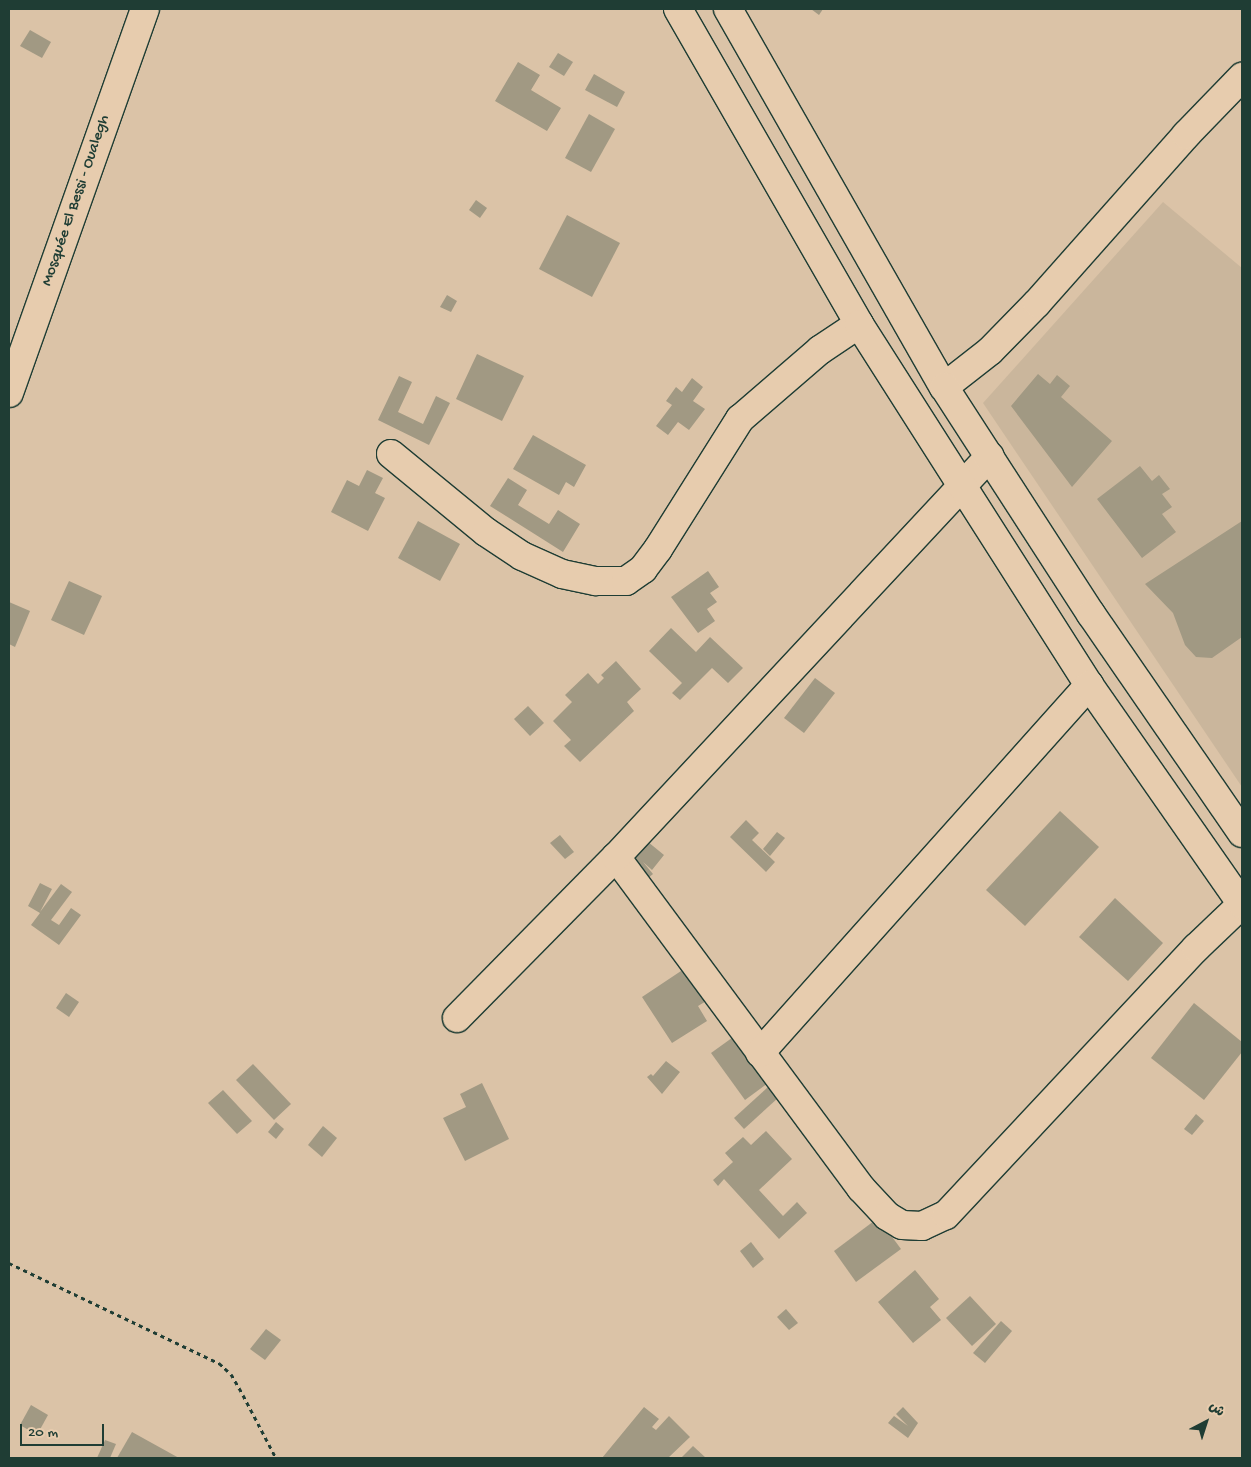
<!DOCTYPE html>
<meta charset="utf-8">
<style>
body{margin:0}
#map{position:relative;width:1251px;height:1467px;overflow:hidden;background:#dbc3a7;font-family:"Gochi Hand","Playpen Sans Arabic",sans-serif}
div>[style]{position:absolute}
.built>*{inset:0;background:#cab69c}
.building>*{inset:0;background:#a19983}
.path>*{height:3px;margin-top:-1.5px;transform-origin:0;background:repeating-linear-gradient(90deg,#1f3d34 0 4px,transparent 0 8px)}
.roads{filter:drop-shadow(1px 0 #1f3d34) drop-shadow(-1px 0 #1f3d34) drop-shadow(0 1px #1f3d34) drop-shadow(0 -1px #1f3d34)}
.minor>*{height:28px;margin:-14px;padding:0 14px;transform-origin:14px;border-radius:14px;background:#e7ccae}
.major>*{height:28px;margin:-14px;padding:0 14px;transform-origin:14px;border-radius:14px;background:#e7ccae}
span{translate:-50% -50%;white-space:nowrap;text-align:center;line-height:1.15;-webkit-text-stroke:4.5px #e7ccae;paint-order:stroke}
.street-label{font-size:16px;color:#1f3d34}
.frame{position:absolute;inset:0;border:10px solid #1f3d34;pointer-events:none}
.north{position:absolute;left:1181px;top:1397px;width:50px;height:50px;-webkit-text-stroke:4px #e7ccae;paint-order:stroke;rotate:40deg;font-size:14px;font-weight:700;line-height:20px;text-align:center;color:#1f3d34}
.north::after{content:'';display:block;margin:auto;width:18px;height:22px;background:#1f3d34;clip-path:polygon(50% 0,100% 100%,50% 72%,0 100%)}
.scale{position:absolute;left:20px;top:1424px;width:84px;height:22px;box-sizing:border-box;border:2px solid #1f3d34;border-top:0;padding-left:6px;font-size:15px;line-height:18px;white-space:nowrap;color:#1f3d34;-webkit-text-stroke:4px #e7ccae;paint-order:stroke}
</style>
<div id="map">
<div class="built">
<i style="clip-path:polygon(1163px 202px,1242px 268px,1242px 787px,983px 403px)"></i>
</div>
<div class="building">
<i style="clip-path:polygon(811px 9px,823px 9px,819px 15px)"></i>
<i style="clip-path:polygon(30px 30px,51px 42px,42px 58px,20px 46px)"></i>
<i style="clip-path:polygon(558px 53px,573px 62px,564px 76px,549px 67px)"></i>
<i style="clip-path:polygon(518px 62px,540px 75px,531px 90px,561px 108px,547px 131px,495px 101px)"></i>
<i style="clip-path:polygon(594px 74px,625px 92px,617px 107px,585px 90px)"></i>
<i style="clip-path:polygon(589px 114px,615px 129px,591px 172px,565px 158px)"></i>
<i style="clip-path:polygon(476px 200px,487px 208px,480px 218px,469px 210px)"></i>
<i style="clip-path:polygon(567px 215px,620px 243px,592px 297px,539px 269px)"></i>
<i style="clip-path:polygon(447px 295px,457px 301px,451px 312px,440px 307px)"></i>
<i style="clip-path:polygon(477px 354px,524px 376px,502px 421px,456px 399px)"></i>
<i style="clip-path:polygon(1038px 374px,1050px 384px,1057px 375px,1070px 386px,1061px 397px,1112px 441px,1072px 487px,1011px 406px)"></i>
<i style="clip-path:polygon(399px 376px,412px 382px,398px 412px,423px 424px,436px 396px,450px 403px,429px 445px,378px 420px)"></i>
<i style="clip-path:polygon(692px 378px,703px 387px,693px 401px,705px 409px,689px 430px,678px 422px,668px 435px,656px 426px,672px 405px,666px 401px,676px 387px,682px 392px)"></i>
<i style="clip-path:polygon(533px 435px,586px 465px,574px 487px,566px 482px,559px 495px,513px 469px)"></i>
<i style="clip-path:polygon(1140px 466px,1152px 481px,1159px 475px,1170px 489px,1162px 494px,1172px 507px,1162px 514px,1176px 532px,1142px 558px,1097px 499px)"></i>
<i style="clip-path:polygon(367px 470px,383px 478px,375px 493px,385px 498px,368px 531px,331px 512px,347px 480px,359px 486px)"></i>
<i style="clip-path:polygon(508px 478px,527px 490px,518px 505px,549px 524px,558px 510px,580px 524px,563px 552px,490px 506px)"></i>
<i style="clip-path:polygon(418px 521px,460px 544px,440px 581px,398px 558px)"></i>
<i style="clip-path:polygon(1242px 521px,1242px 637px,1212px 658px,1196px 657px,1185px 645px,1173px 613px,1145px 584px)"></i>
<i style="clip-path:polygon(708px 571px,719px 587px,710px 593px,717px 602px,707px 609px,715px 621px,698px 633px,671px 597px)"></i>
<i style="clip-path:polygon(69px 581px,102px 596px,84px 635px,51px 620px)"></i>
<i style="clip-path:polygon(9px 602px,30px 611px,15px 647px,9px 644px)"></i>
<i style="clip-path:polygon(671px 628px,696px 652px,710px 637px,743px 668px,728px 683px,712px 668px,680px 700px,672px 693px,682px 683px,649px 651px)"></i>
<i style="clip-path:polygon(616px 661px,641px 689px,627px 702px,634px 711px,580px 762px,564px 746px,571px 740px,553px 721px,572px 702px,565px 695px,588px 673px,598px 684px,604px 678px,601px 675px)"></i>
<i style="clip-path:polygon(815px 678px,835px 693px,804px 733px,784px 718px)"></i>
<i style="clip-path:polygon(528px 706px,544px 723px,530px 736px,514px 719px)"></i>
<i style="clip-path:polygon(1060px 811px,1099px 847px,1025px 926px,986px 890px)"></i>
<i style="clip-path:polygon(746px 820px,759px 833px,752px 840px,775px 862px,766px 872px,730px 837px)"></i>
<i style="clip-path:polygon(777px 832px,785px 838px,770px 856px,763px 849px)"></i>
<i style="clip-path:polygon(560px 835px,574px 852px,565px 859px,550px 843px)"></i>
<i style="clip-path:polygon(642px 837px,664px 855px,652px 870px,643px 862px,653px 874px,642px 883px,622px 859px)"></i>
<i style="clip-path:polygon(40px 883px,52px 889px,40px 912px,61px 884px,72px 892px,51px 920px,59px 925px,71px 908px,81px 915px,59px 945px,31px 925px,40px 913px,28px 906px)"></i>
<i style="clip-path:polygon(1115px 898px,1163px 943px,1128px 981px,1079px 937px)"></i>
<i style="clip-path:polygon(687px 967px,708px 1000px,698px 1006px,707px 1021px,672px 1043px,642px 997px)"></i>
<i style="clip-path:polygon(66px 993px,79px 1002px,69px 1017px,56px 1008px)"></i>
<i style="clip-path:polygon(1194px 1003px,1242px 1042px,1242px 1052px,1204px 1100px,1151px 1058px)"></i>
<i style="clip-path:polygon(743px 1030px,776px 1077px,745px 1100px,711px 1053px)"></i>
<i style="clip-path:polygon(666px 1061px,680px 1072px,662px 1094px,647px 1077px,651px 1074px,653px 1076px)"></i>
<i style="clip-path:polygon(253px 1064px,291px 1104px,274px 1120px,236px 1080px)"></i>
<i style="clip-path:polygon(779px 1077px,789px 1088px,744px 1129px,734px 1118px)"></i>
<i style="clip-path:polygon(482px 1083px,509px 1139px,465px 1161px,443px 1118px,466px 1107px,460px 1094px)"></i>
<i style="clip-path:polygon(223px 1090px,252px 1121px,237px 1134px,208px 1103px)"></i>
<i style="clip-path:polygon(1196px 1114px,1204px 1121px,1192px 1135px,1184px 1129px)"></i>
<i style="clip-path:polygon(276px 1122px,284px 1129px,276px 1139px,268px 1132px)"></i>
<i style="clip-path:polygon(323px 1126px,337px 1138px,322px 1157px,308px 1145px)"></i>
<i style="clip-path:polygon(766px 1131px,792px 1159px,759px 1190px,783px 1216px,797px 1202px,807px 1213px,779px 1239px,724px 1179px,718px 1186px,713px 1180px,733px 1162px,725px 1153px,743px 1137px,751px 1145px)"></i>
<i style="clip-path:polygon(878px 1218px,901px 1249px,856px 1282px,834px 1251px)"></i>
<i style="clip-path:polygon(751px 1242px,764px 1259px,753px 1268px,740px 1251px)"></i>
<i style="clip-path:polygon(915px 1270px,939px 1299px,930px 1307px,941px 1320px,913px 1343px,878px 1302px)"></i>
<i style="clip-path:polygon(970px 1296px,996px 1324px,972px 1346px,946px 1318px)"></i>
<i style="clip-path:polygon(786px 1309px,798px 1323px,789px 1330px,777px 1317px)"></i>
<i style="clip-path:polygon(1001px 1321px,1012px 1331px,985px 1363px,973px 1353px)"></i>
<i style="clip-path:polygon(266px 1329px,281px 1340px,265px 1360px,250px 1349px)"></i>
<i style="clip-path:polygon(31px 1405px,48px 1415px,37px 1435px,20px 1425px)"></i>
<i style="clip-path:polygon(644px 1407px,659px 1419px,652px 1427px,656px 1430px,669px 1416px,690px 1437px,668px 1458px,602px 1458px)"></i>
<i style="clip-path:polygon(903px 1407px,918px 1423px,908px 1438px,888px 1423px,894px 1416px,908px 1426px,896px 1414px)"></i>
<i style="clip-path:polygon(132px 1432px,179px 1458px,117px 1458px)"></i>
<i style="clip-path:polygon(105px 1440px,116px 1444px,110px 1458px,97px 1458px)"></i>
<i style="clip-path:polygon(693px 1446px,706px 1458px,681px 1458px)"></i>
</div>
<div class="path">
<i style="left:9px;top:1263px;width:233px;rotate:25.5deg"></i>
<i style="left:219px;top:1363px;width:16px;rotate:43deg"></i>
<i style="left:231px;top:1374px;width:24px;rotate:60deg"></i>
<i style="left:243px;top:1395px;width:71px;rotate:62.4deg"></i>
</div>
<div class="roads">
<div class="minor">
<i style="left:944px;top:387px;width:58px;rotate:-38deg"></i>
<i style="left:990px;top:351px;width:67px;rotate:-45.6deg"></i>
<i style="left:1037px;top:303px;width:225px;rotate:-48.4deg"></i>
<i style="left:1186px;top:135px;width:81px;rotate:-46deg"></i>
<i style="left:9px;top:393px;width:407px;rotate:-70.5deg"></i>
<i style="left:391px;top:454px;width:123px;rotate:39.4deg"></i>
<i style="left:486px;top:532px;width:43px;rotate:33.7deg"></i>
<i style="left:522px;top:556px;width:44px;rotate:24.2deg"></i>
<i style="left:562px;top:574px;width:35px;rotate:12deg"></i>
<i style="left:596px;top:581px;width:30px"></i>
<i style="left:626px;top:581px;width:21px;rotate:-35deg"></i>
<i style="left:643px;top:569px;width:25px;rotate:-53deg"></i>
<i style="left:658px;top:549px;width:154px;rotate:-57.8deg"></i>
<i style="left:740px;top:419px;width:106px;rotate:-40.8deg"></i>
<i style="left:820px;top:350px;width:47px;rotate:-33.7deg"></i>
<i style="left:616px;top:857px;width:412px;rotate:53.5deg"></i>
<i style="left:861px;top:1188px;width:38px;rotate:47deg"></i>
<i style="left:887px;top:1216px;width:17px;rotate:31deg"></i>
<i style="left:902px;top:1225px;width:20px;rotate:3deg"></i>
<i style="left:922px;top:1226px;width:26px;rotate:-25deg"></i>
<i style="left:946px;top:1215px;width:366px;rotate:-46.9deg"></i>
<i style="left:1196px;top:948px;width:64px;rotate:-43.7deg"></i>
<i style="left:457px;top:1018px;width:226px;rotate:-45.4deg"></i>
<i style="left:616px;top:857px;width:548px;rotate:-47deg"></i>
<i style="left:760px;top:1053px;width:494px;rotate:-48.2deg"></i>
</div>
<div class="major">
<i style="left:678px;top:9px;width:363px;rotate:60.1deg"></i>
<i style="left:859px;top:324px;width:428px;rotate:57.5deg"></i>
<i style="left:1089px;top:685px;width:267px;rotate:55.1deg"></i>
<i style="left:728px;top:9px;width:435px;rotate:60.3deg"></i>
<i style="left:944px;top:387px;width:270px;rotate:57.1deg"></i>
<i style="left:1091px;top:614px;width:266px;rotate:55.4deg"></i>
</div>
</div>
<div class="street-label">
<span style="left:77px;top:201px;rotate:-71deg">Mosquée El Bessi - Oualegh</span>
</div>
<div class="frame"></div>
<div class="north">ش</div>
<div class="scale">20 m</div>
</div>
